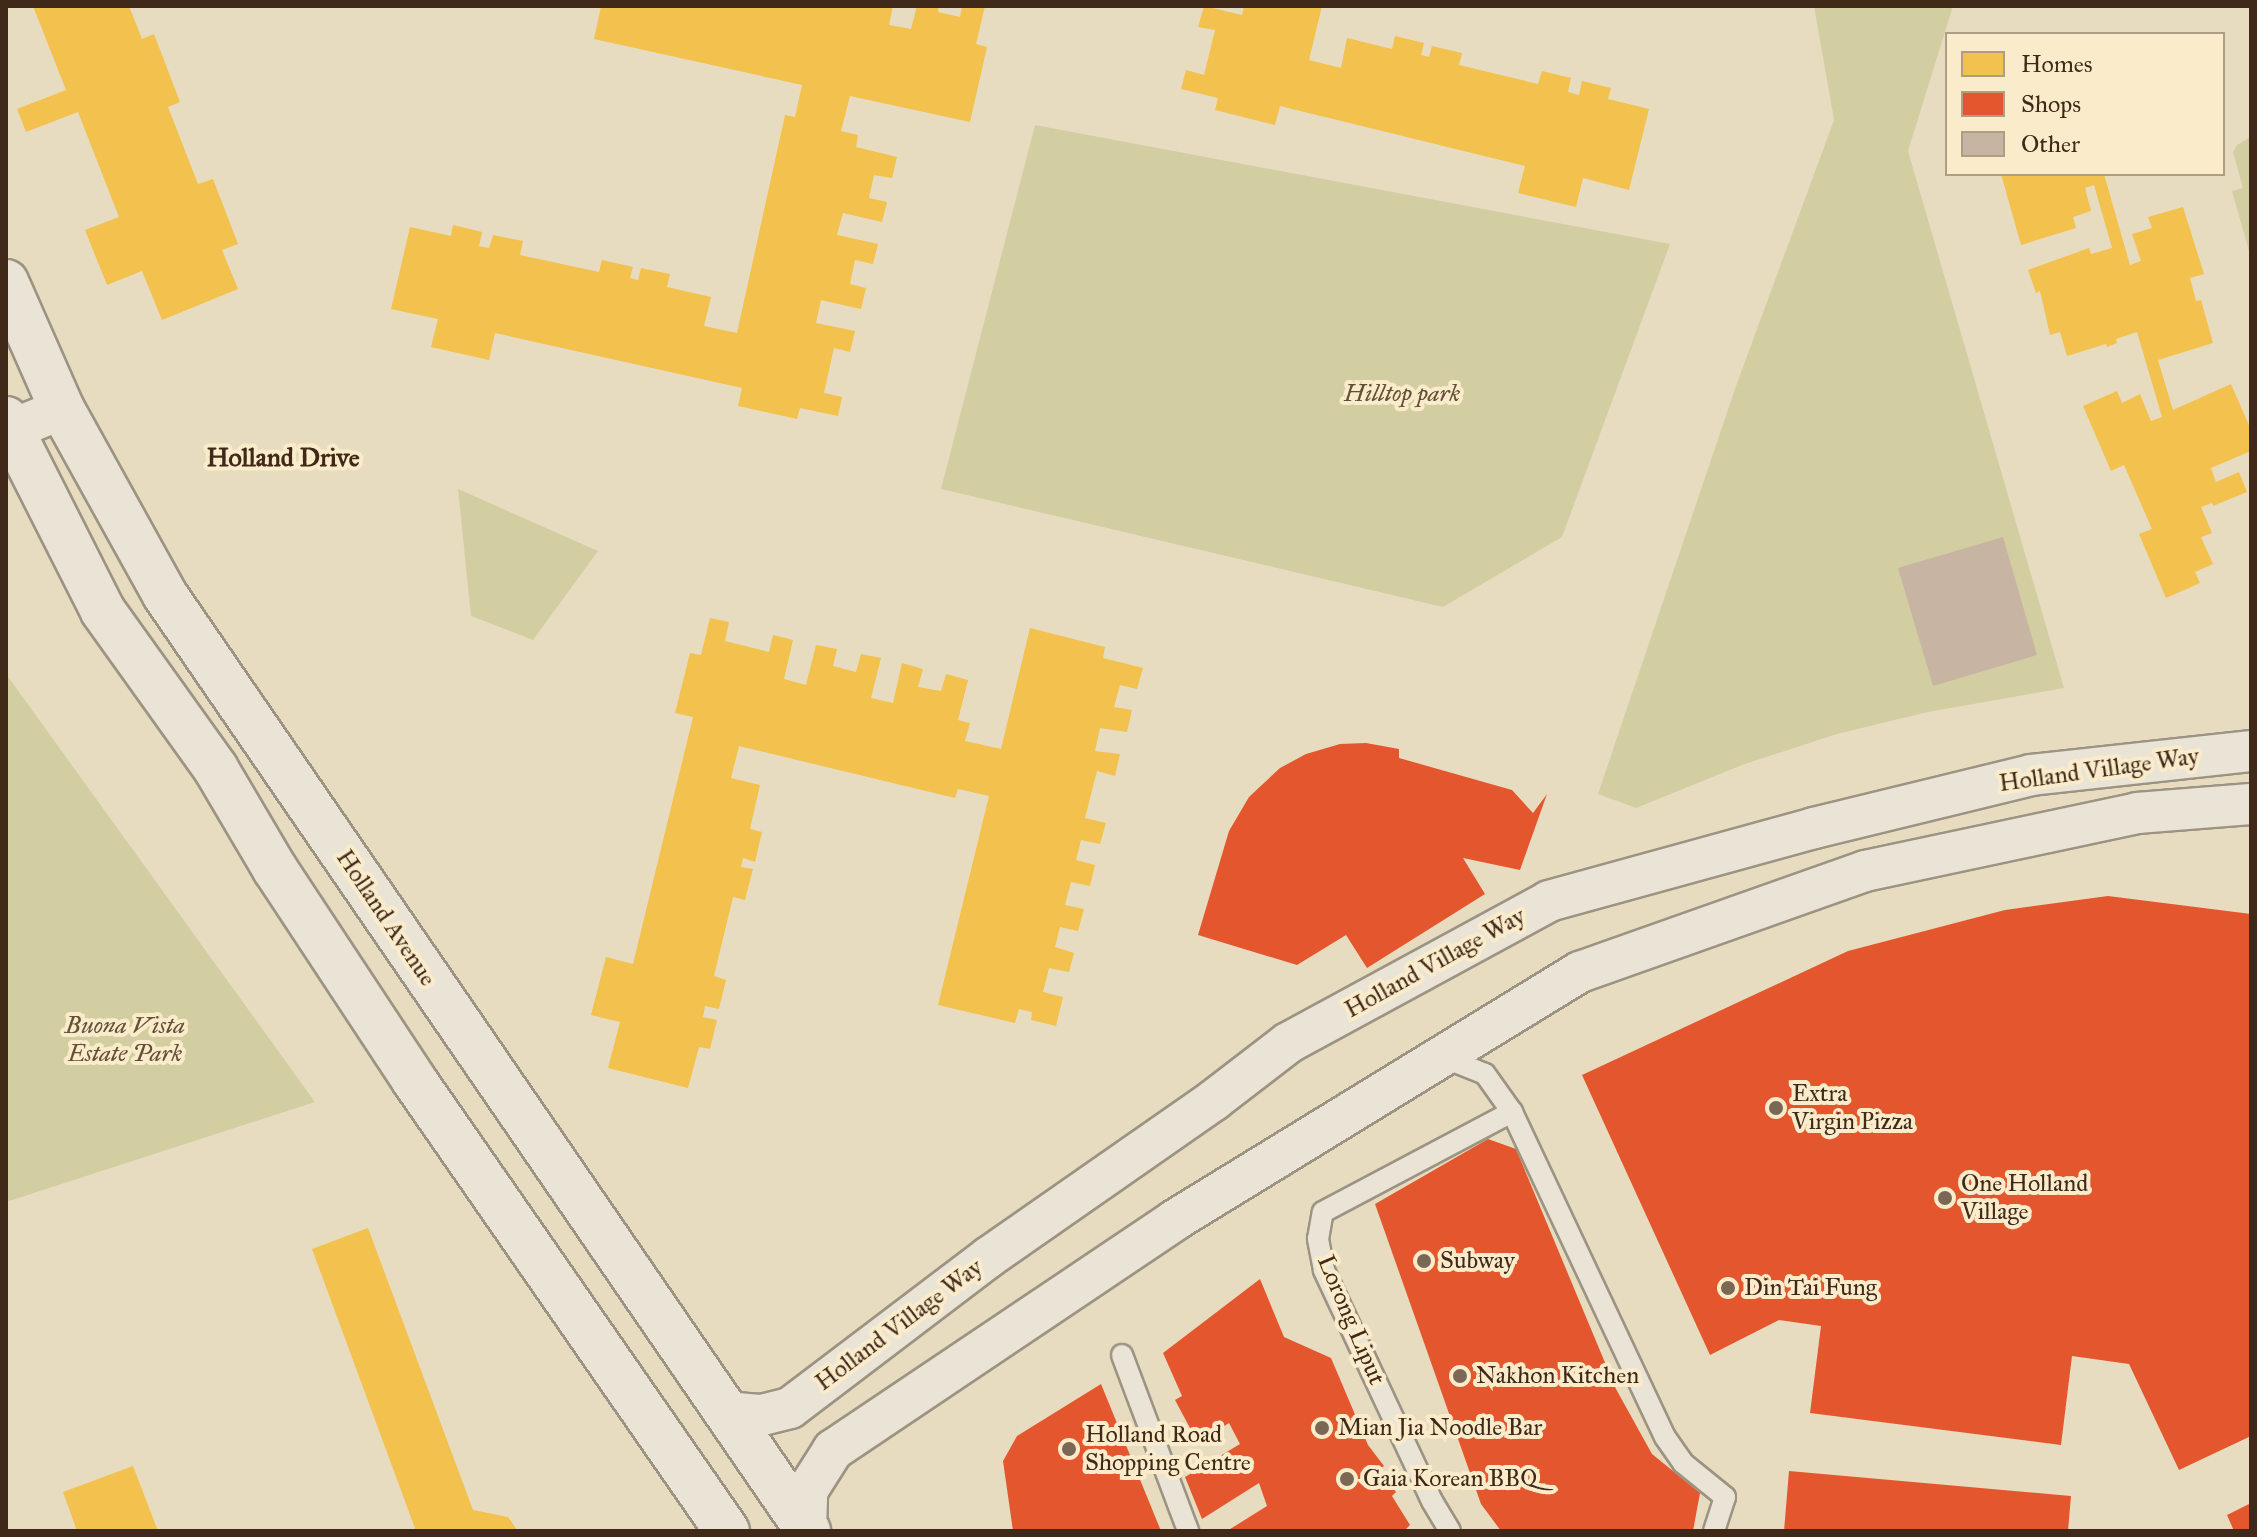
<!DOCTYPE html>
<style>
body{margin:0}
#map{position:relative;width:2257px;height:1537px;overflow:hidden;background:#e7dcc0;font-family:"IM FELL Great Primer",serif}
div>[style]{position:absolute}
.green>*{inset:0;background:#d2cea1}
.homes>*{inset:0;background:#f2c14e}
.shops>*{inset:0;background:#e4572e}
.building>*{inset:0;background:#c8b4a3}
.roads{filter:drop-shadow(2px 0 #9c9382) drop-shadow(-2px 0 #9c9382) drop-shadow(0 2px #9c9382) drop-shadow(0 -2px #9c9382)}
.lane>*{height:20px;margin:-10px;padding:0 10px;transform-origin:10px;border-radius:10px;background:#eae4d6}
.street>*{height:40px;margin:-20px;padding:0 20px;transform-origin:20px;border-radius:20px;background:#eae4d6}
.secondary>*{height:44px;margin:-22px;padding:0 22px;transform-origin:22px;border-radius:22px;background:#eae4d6}
.dots>*{width:22px;height:22px;translate:-50% -50%;box-sizing:border-box;border:4px solid #faeccb;border-radius:50%}
span{translate:-50% -50%;white-space:nowrap;text-align:center;line-height:1.15;-webkit-text-stroke:8px #faeccb;paint-order:stroke}
.park-label{font-size:24px;color:#614f36;font-style:italic}
.street-label{font-size:24px;color:#41291a}
.poi-label{font-size:24px;color:#41291a}
.left{translate:0 -50%;text-align:left}
.neighbourhood-label{font-size:26px;color:#41291a;font-weight:700}
.frame{position:absolute;inset:0;border:8px solid #41291a;pointer-events:none}
.legend{position:absolute;left:1945px;top:32px;width:280px;height:144px;box-sizing:border-box;background:#faeccb;border:2px solid #b09e84;margin:0;padding:10px 14px;list-style:none;font-size:24px;color:#41291a}
.legend li{display:flex;align-items:center;gap:16px;height:40px}
.legend b{width:40px;border:2px solid #b09e84}
</style>
<div id="map">
<div class="green">
<i style="clip-path:polygon(1814px 6px,1953px 6px,1908px 151px,2064px 688px,1928px 712px,1837px 734px,1742px 765px,1636px 808px,1598px 794px,1736px 386px,1834px 120px)"></i>
<i style="clip-path:polygon(1035px 125px,1670px 244px,1562px 537px,1443px 607px,941px 489px)"></i>
<i style="clip-path:polygon(2251px 137px,2251px 258px,2232px 191px,2243px 188px,2233px 152px,2237px 145px)"></i>
<i style="clip-path:polygon(458px 489px,598px 551px,533px 640px,471px 616px)"></i>
<i style="clip-path:polygon(6px 674px,315px 1102px,6px 1202px)"></i>
</div>
<div class="homes">
<i style="clip-path:polygon(33px 6px,129px 6px,142px 39px,154px 34px,180px 102px,168px 107px,198px 184px,213px 179px,238px 244px,222px 250px,238px 289px,162px 320px,142px 271px,107px 285px,85px 230px,119px 217px,78px 112px,26px 132px,17px 109px,66px 90px)"></i>
<i style="clip-path:polygon(601px 6px,893px 6px,889px 25px,911px 29px,917px 6px,939px 6px,938px 12px,960px 17px,962px 6px,985px 6px,976px 44px,987px 47px,970px 122px,850px 96px,841px 131px,858px 135px,856px 147px,897px 157px,892px 178px,874px 175px,869px 198px,887px 202px,882px 222px,843px 213px,837px 235px,878px 244px,873px 264px,855px 260px,850px 284px,866px 288px,861px 309px,821px 300px,816px 323px,855px 331px,850px 352px,834px 348px,824px 393px,842px 397px,838px 416px,800px 408px,797px 419px,738px 406px,742px 388px,495px 333px,489px 360px,431px 347px,438px 319px,391px 309px,410px 227px,451px 236px,453px 225px,482px 232px,479px 246px,489px 248px,493px 235px,523px 241px,520px 255px,599px 272px,602px 260px,633px 267px,630px 278px,638px 280px,641px 268px,670px 274px,667px 287px,711px 297px,704px 326px,737px 333px,785px 115px,795px 117px,802px 85px,594px 39px)"></i>
<i style="clip-path:polygon(1204px 6px,1242px 15px,1244px 6px,1322px 6px,1309px 60px,1341px 68px,1347px 38px,1392px 49px,1395px 36px,1424px 43px,1421px 55px,1429px 57px,1432px 46px,1462px 53px,1459px 65px,1538px 84px,1542px 71px,1571px 78px,1568px 92px,1579px 95px,1582px 81px,1611px 88px,1608px 99px,1649px 109px,1629px 190px,1583px 178px,1576px 207px,1518px 193px,1525px 166px,1280px 106px,1275px 125px,1215px 110px,1218px 98px,1181px 89px,1186px 70px,1204px 75px,1215px 30px,1198px 27px)"></i>
<i style="clip-path:polygon(2001px 174px,2104px 174px,2130px 265px,2141px 261px,2132px 234px,2152px 228px,2148px 217px,2183px 207px,2204px 274px,2190px 278px,2196px 301px,2201px 300px,2213px 343px,2158px 360px,2172px 407px,2173px 410px,2231px 384px,2251px 430px,2251px 451px,2211px 468px,2216px 482px,2239px 472px,2247px 492px,2213px 506px,2212px 503px,2201px 507px,2212px 533px,2201px 537px,2213px 564px,2195px 572px,2200px 583px,2166px 598px,2139px 534px,2152px 529px,2124px 465px,2111px 471px,2083px 406px,2117px 391px,2122px 403px,2140px 394px,2151px 421px,2162px 417px,2137px 332px,2116px 339px,2117px 343px,2107px 347px,2106px 344px,2067px 356px,2060px 332px,2050px 335px,2040px 291px,2036px 293px,2028px 270px,2089px 248px,2091px 254px,2112px 248px,2094px 185px,2085px 188px,2091px 211px,2073px 217px,2076px 228px,2021px 245px)"></i>
<i style="clip-path:polygon(710px 618px,729px 622px,725px 641px,769px 652px,773px 635px,793px 640px,784px 679px,806px 685px,816px 645px,837px 649px,833px 666px,856px 672px,861px 654px,881px 658px,871px 698px,893px 703px,902px 663px,923px 669px,918px 687px,941px 691px,946px 674px,968px 680px,958px 720px,970px 723px,965px 741px,1001px 749px,1030px 628px,1105px 647px,1103px 658px,1143px 668px,1137px 689px,1120px 685px,1114px 707px,1132px 710px,1127px 732px,1100px 728px,1095px 751px,1120px 754px,1115px 776px,1097px 771px,1085px 818px,1106px 823px,1100px 844px,1081px 840px,1076px 860px,1095px 865px,1090px 886px,1071px 882px,1065px 905px,1084px 909px,1078px 931px,1060px 927px,1055px 947px,1074px 953px,1069px 972px,1049px 968px,1043px 992px,1063px 997px,1056px 1026px,1031px 1020px,1032px 1012px,1019px 1009px,1015px 1023px,938px 1005px,989px 796px,958px 789px,955px 798px,739px 746px,731px 778px,760px 785px,750px 829px,762px 832px,755px 862px,743px 858px,741px 867px,753px 869px,745px 900px,733px 897px,714px 976px,726px 980px,719px 1009px,705px 1006px,703px 1017px,717px 1020px,710px 1049px,699px 1047px,688px 1088px,608px 1068px,620px 1022px,591px 1015px,606px 957px,633px 964px,693px 717px,675px 713px,690px 653px,701px 655px)"></i>
<i style="clip-path:polygon(368px 1228px,473px 1510px,508px 1517px,518px 1531px,416px 1531px,312px 1249px)"></i>
<i style="clip-path:polygon(133px 1466px,158px 1531px,77px 1531px,63px 1492px)"></i>
</div>
<div class="shops">
<i style="clip-path:polygon(1366px 743px,1399px 749px,1399px 758px,1512px 790px,1533px 813px,1547px 794px,1520px 870px,1463px 858px,1485px 894px,1367px 968px,1346px 935px,1297px 965px,1198px 935px,1229px 831px,1249px 797px,1280px 768px,1306px 754px,1340px 744px)"></i>
<i style="clip-path:polygon(2108px 896px,2251px 914px,2251px 1436px,2179px 1470px,2129px 1364px,2072px 1356px,2061px 1445px,1810px 1413px,1821px 1326px,1779px 1320px,1710px 1355px,1582px 1075px,1848px 951px,2005px 910px)"></i>
<i style="clip-path:polygon(1488px 1139px,1516px 1149px,1616px 1389px,1652px 1454px,1700px 1493px,1693px 1531px,1501px 1531px,1481px 1504px,1375px 1204px)"></i>
<i style="clip-path:polygon(1260px 1279px,1284px 1337px,1331px 1358px,1368px 1445px,1384px 1466px,1380px 1469px,1396px 1492px,1392px 1496px,1410px 1525px,1404px 1531px,1227px 1531px,1267px 1506px,1259px 1483px,1202px 1519px,1185px 1477px,1240px 1444px,1229px 1423px,1198px 1443px,1175px 1400px,1182px 1396px,1163px 1353px)"></i>
<i style="clip-path:polygon(1101px 1384px,1161px 1531px,1013px 1531px,1003px 1461px,1017px 1436px)"></i>
<i style="clip-path:polygon(1789px 1471px,2071px 1496px,2068px 1531px,1784px 1531px)"></i>
<i style="clip-path:polygon(2251px 1503px,2251px 1531px,2234px 1531px,2227px 1515px)"></i>
</div>
<div class="building">
<i style="clip-path:polygon(2003px 537px,2037px 655px,1933px 686px,1898px 568px)"></i>
</div>
<div class="roads">
<div class="lane">
<i style="left:1440px;top:1056px;width:48px;rotate:21.8deg"></i>
<i style="left:1485px;top:1074px;width:47px;rotate:54.6deg"></i>
<i style="left:1512px;top:1112px;width:359px;rotate:64.8deg"></i>
<i style="left:1665px;top:1437px;width:32px;rotate:55deg"></i>
<i style="left:1683px;top:1463px;width:54px;rotate:39deg"></i>
<i style="left:1725px;top:1497px;width:36px;rotate:108deg"></i>
<i style="left:1122px;top:1355px;width:188px;rotate:69.4deg"></i>
<i style="left:1450px;top:1531px;width:35px;rotate:-121deg"></i>
<i style="left:1432px;top:1501px;width:255px;rotate:-115.1deg"></i>
<i style="left:1324px;top:1270px;width:32px;rotate:-101deg"></i>
<i style="left:1318px;top:1239px;width:27px;rotate:-80deg"></i>
<i style="left:1323px;top:1212px;width:214px;rotate:-27.9deg"></i>
</div>
<div class="street">
<i style="left:6px;top:432px;width:61px;rotate:-22.3deg"></i>
<i style="left:726px;top:1412px;width:36px;rotate:5deg"></i>
<i style="left:762px;top:1415px;width:29px;rotate:-14deg"></i>
<i style="left:790px;top:1408px;width:250px;rotate:-37.2deg"></i>
<i style="left:989px;top:1257px;width:274px;rotate:-34.9deg"></i>
<i style="left:1214px;top:1100px;width:93px;rotate:-37.6deg"></i>
<i style="left:1288px;top:1043px;width:297px;rotate:-28.5deg"></i>
<i style="left:1549px;top:901px;width:275px;rotate:-15.4deg"></i>
<i style="left:1814px;top:828px;width:223px;rotate:-13.7deg"></i>
<i style="left:2031px;top:775px;width:221px;rotate:-6.2deg"></i>
<i style="left:806px;top:1528px;width:37px;rotate:-88deg"></i>
<i style="left:807px;top:1491px;width:49px;rotate:-57.6deg"></i>
<i style="left:833px;top:1450px;width:412px;rotate:-33.9deg"></i>
<i style="left:1175px;top:1220px;width:475px;rotate:-31.5deg"></i>
<i style="left:1580px;top:972px;width:302px;rotate:-19.5deg"></i>
<i style="left:1865px;top:871px;width:278px;rotate:-12deg"></i>
<i style="left:2137px;top:813px;width:114px;rotate:-4.5deg"></i>
</div>
<div class="secondary">
<i style="left:6px;top:282px;width:139px;rotate:66.2deg"></i>
<i style="left:62px;top:409px;width:213px;rotate:61deg"></i>
<i style="left:165px;top:595px;width:1136px;rotate:55.51deg"></i>
<i style="left:6px;top:419px;width:215px;rotate:63.2deg"></i>
<i style="left:103px;top:611px;width:194px;rotate:54.4deg"></i>
<i style="left:216px;top:769px;width:116px;rotate:59.5deg"></i>
<i style="left:275px;top:869px;width:253px;rotate:56.6deg"></i>
<i style="left:414px;top:1080px;width:549px;rotate:55.24deg"></i>
</div>
</div>
<div class="dots">
<i style="left:1776px;top:1108px;background:#7b6854"></i>
<i style="left:1945px;top:1198px;background:#7b6854"></i>
<i style="left:1424px;top:1261px;background:#7b6854"></i>
<i style="left:1728px;top:1288px;background:#7b6854"></i>
<i style="left:1460px;top:1376px;background:#7b6854"></i>
<i style="left:1322px;top:1428px;background:#7b6854"></i>
<i style="left:1069px;top:1449px;background:#7b6854"></i>
<i style="left:1347px;top:1479px;background:#7b6854"></i>
</div>
<div class="park-label">
<span style="left:1402px;top:394px">Hilltop park</span>
<span style="left:125px;top:1040px">Buona Vista<br>Estate Park</span>
</div>
<div class="street-label">
<span style="left:2099px;top:770px;rotate:-8deg">Holland Village Way</span>
<span style="left:386px;top:918px;rotate:56deg">Holland Avenue</span>
<span style="left:1435px;top:963px;rotate:-29deg">Holland Village Way</span>
<span style="left:1351px;top:1320px;rotate:67deg">Lorong Liput</span>
<span style="left:899px;top:1325px;rotate:-37deg">Holland Village Way</span>
</div>
<div class="poi-label">
<span class="left" style="left:1792px;top:1108px">Extra<br>Virgin Pizza</span>
<span class="left" style="left:1961px;top:1198px">One Holland<br>Village</span>
<span class="left" style="left:1440px;top:1261px">Subway</span>
<span class="left" style="left:1744px;top:1288px">Din Tai Fung</span>
<span class="left" style="left:1476px;top:1376px">Nakhon Kitchen</span>
<span class="left" style="left:1338px;top:1428px">Mian Jia Noodle Bar</span>
<span class="left" style="left:1085px;top:1449px">Holland Road<br>Shopping Centre</span>
<span class="left" style="left:1363px;top:1479px">Gaia Korean BBQ</span>
</div>
<div class="neighbourhood-label">
<span style="left:283px;top:458px">Holland Drive</span>
</div>
<div class="frame"></div>
<ul class="legend">
<li><b style="height:22px;background:#f2c14e"></b>Homes</li>
<li><b style="height:22px;background:#e4572e"></b>Shops</li>
<li><b style="height:22px;background:#c8b4a3"></b>Other</li>
</ul>
</div>
